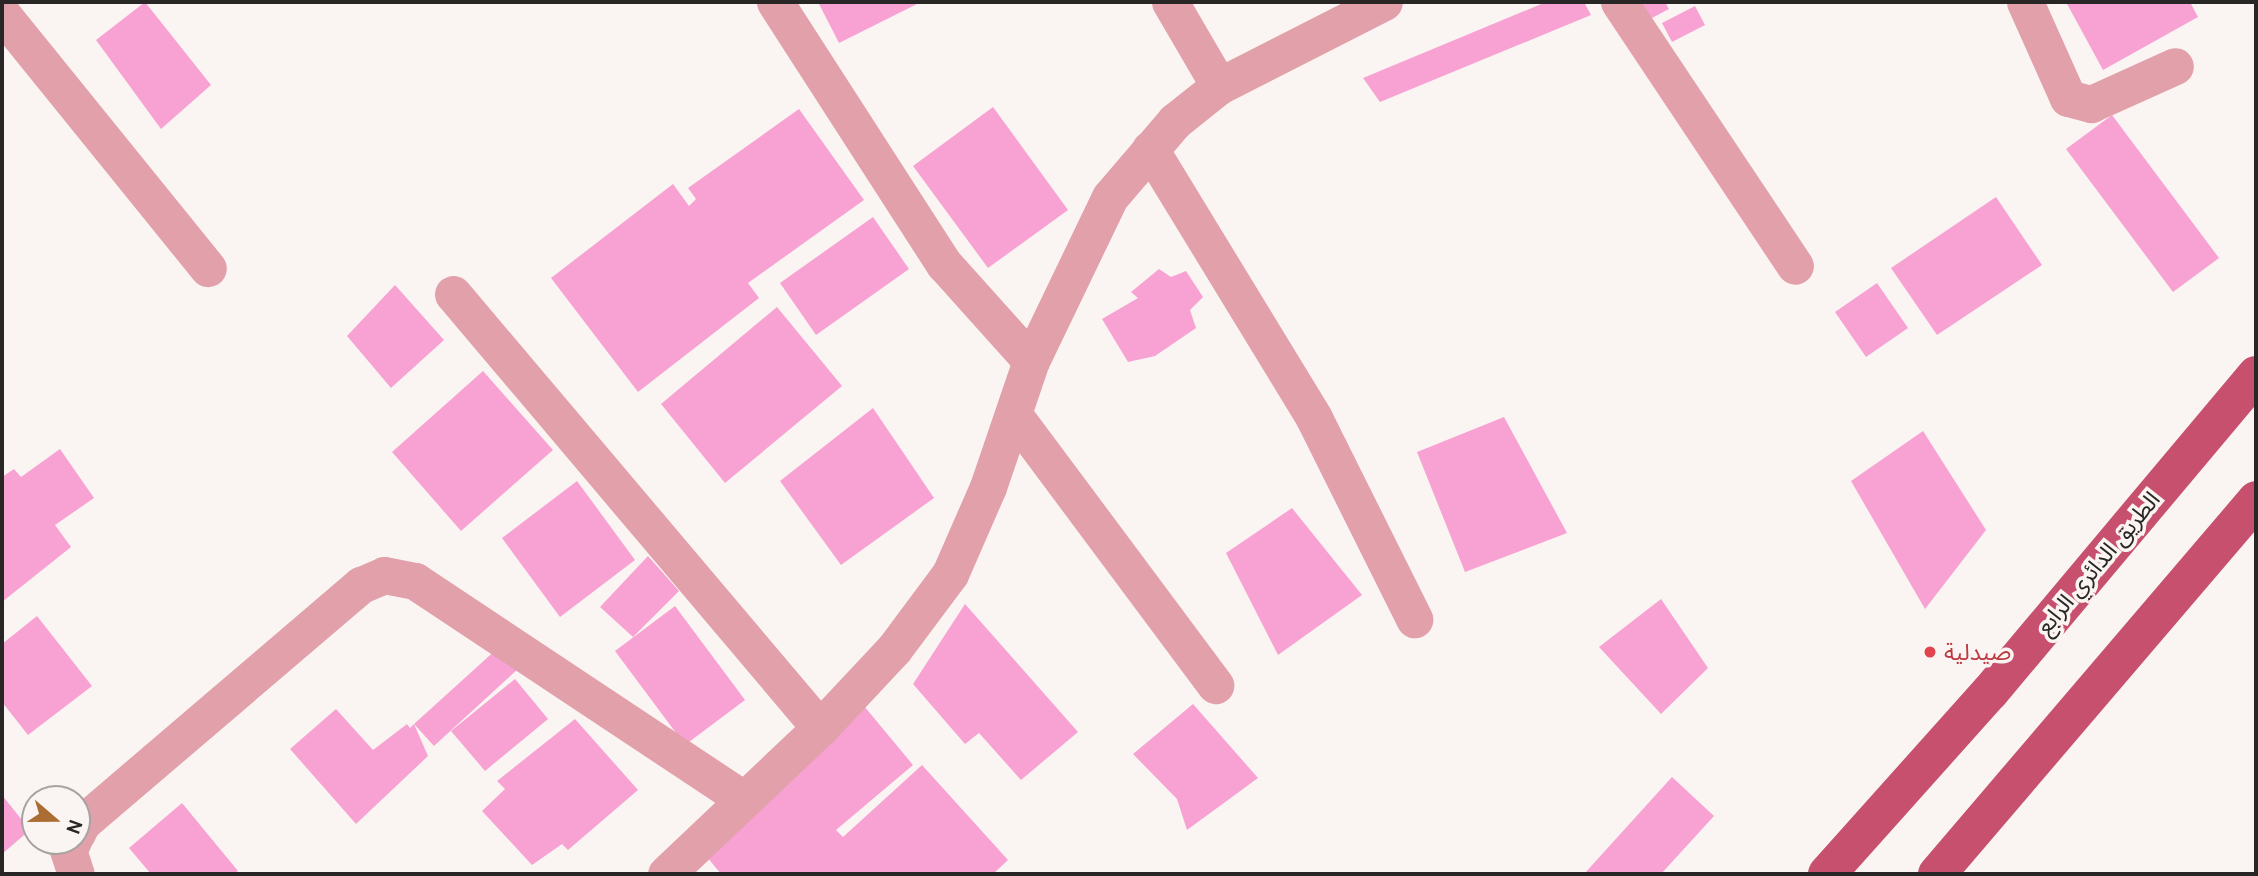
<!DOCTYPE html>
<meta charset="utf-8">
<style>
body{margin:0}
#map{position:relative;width:2258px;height:876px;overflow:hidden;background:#faf5f2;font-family:Cabin,"Noto Sans Arabic",sans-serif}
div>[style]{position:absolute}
.building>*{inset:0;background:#f8a2d3}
.minor>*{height:37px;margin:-18.5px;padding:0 18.5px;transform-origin:18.5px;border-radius:18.5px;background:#e2a0ab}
.primary>*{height:38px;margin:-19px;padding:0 19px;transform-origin:19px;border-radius:19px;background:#c6506d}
.dots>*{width:19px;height:19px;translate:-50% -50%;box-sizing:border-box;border:4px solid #faf5f2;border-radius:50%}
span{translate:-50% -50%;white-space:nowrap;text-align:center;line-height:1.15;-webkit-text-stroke:7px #faf5f2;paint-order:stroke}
.street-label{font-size:23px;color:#292726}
.health-label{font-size:23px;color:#be3a42}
.left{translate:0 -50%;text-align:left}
.frame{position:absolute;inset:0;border:4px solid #292726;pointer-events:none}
.north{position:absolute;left:21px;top:785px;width:70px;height:70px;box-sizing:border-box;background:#faf5f2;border:2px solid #a6a3a0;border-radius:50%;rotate:110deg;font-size:19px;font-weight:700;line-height:28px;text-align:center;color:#292726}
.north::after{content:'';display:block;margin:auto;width:24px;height:32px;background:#ac6d34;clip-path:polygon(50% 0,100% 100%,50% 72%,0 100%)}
</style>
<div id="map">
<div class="building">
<i style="clip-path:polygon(145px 2px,211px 85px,161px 129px,96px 40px)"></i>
<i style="clip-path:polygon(818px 2px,921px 2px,839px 43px)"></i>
<i style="clip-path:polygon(1546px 2px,1584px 2px,1591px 15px,1380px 102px,1363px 78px)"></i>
<i style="clip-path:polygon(1665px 2px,1669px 9px,1650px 19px,1640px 3px)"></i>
<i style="clip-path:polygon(2066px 2px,2190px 2px,2198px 17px,2103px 70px)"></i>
<i style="clip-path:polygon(1695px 6px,1705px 25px,1672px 42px,1662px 23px)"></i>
<i style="clip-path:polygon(993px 107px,1068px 210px,988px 268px,913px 166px)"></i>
<i style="clip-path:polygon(799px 109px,864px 200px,748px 283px,759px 298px,638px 392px,551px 278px,673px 184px,689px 206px,696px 199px,688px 188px)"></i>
<i style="clip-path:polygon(2112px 115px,2219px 258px,2173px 292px,2066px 149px)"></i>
<i style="clip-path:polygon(1996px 197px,2042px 265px,1937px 335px,1891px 268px)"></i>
<i style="clip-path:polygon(873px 217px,909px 269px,816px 335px,780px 283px)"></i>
<i style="clip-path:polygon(1159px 269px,1171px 277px,1186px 271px,1203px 297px,1190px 310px,1196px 328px,1155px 356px,1128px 362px,1102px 319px,1138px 298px,1131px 292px)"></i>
<i style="clip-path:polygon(1877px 283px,1908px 328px,1866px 357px,1835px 312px)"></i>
<i style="clip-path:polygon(395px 285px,444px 340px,391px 388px,347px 336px)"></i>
<i style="clip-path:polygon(777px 307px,842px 386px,725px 483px,661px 404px)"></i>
<i style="clip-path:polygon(483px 371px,553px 450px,461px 531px,392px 452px)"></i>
<i style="clip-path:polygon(873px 408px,934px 498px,841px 565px,780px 481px)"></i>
<i style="clip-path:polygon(1504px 417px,1567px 533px,1465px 572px,1417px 452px)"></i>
<i style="clip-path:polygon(1923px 431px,1986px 530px,1925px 609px,1851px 481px)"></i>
<i style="clip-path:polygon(60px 449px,94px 498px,55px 525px,71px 547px,2px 602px,2px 477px,14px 469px,21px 477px)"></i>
<i style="clip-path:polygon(577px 481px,635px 560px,560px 617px,502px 538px)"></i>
<i style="clip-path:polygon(1292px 508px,1362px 595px,1278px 655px,1226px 553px)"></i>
<i style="clip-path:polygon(648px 556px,679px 591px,633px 637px,600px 607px)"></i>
<i style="clip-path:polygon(1661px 599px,1708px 668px,1661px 714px,1599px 647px)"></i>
<i style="clip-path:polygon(965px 604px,1078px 732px,1021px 780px,979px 733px,965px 744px,913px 684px)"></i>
<i style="clip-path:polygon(675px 606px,745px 700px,685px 745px,615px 651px)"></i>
<i style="clip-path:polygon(37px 616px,92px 686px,28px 735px,2px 702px,2px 644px)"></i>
<i style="clip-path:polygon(499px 647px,519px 668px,434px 746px,414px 724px)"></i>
<i style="clip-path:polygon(515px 679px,548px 719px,485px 771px,451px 731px)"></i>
<i style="clip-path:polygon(1193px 704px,1258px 778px,1187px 830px,1177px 799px,1133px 754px)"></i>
<i style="clip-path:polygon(864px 706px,913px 765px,836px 830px,843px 837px,922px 765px,1008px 860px,993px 874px,721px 874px,698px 846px)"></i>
<i style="clip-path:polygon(336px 709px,373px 750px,407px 724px,410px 728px,414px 724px,428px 756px,356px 824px,290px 749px)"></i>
<i style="clip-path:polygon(575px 719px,638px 790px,568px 850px,562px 844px,532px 865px,482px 811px,505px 789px,497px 781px)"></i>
<i style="clip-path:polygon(1672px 777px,1714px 816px,1661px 874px,1584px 874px)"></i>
<i style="clip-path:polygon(2px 795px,30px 830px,2px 854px)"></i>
<i style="clip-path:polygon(182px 803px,238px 871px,234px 874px,151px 874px,129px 848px)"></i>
</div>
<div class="minor">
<i style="left:775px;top:2px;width:312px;rotate:57.2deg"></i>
<i style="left:944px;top:264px;width:130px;rotate:48.1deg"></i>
<i style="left:1170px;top:2px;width:97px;rotate:59.7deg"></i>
<i style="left:1619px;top:2px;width:317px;rotate:56.3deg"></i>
<i style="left:2025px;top:2px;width:105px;rotate:65.9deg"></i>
<i style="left:2068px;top:98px;width:24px;rotate:15deg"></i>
<i style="left:2091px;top:104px;width:92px;rotate:-24.3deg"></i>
<i style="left:2px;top:14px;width:327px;rotate:51deg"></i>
<i style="left:1150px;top:149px;width:315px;rotate:58.6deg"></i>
<i style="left:1314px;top:418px;width:225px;rotate:63.5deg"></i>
<i style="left:453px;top:294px;width:568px;rotate:49.78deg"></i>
<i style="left:1014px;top:415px;width:337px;rotate:53.3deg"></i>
<i style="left:77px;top:833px;width:11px;rotate:-63deg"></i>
<i style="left:82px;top:823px;width:367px;rotate:-40.5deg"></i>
<i style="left:361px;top:585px;width:25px;rotate:-23deg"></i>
<i style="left:384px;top:575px;width:32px;rotate:11deg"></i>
<i style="left:415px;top:581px;width:392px;rotate:33.6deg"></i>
<i style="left:73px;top:841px;width:10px;rotate:119deg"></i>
<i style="left:68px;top:850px;width:25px;rotate:72deg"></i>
<i style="left:666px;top:874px;width:212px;rotate:-43.5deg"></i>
<i style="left:820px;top:728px;width:108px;rotate:-46.9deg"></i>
<i style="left:894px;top:649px;width:94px;rotate:-53.3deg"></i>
<i style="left:950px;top:574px;width:95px;rotate:-66.4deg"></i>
<i style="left:988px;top:487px;width:133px;rotate:-71.2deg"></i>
<i style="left:1031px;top:361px;width:182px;rotate:-64.3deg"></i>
<i style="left:1110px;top:197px;width:100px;rotate:-49.5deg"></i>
<i style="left:1175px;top:121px;width:56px;rotate:-38.5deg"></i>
<i style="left:1219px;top:86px;width:185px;rotate:-27deg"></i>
</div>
<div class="primary">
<i style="left:1827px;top:874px;width:244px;rotate:-48.2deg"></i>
<i style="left:1990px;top:692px;width:414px;rotate:-50deg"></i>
<i style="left:1937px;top:874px;width:492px;rotate:-49.5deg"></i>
</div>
<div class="dots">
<i style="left:1930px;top:652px;background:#e0444e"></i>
</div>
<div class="street-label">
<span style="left:2098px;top:563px;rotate:-50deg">الطريق الدائري الرابع</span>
</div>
<div class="health-label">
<span class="left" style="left:1944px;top:652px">صيدلية</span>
</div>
<div class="frame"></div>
<div class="north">N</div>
</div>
